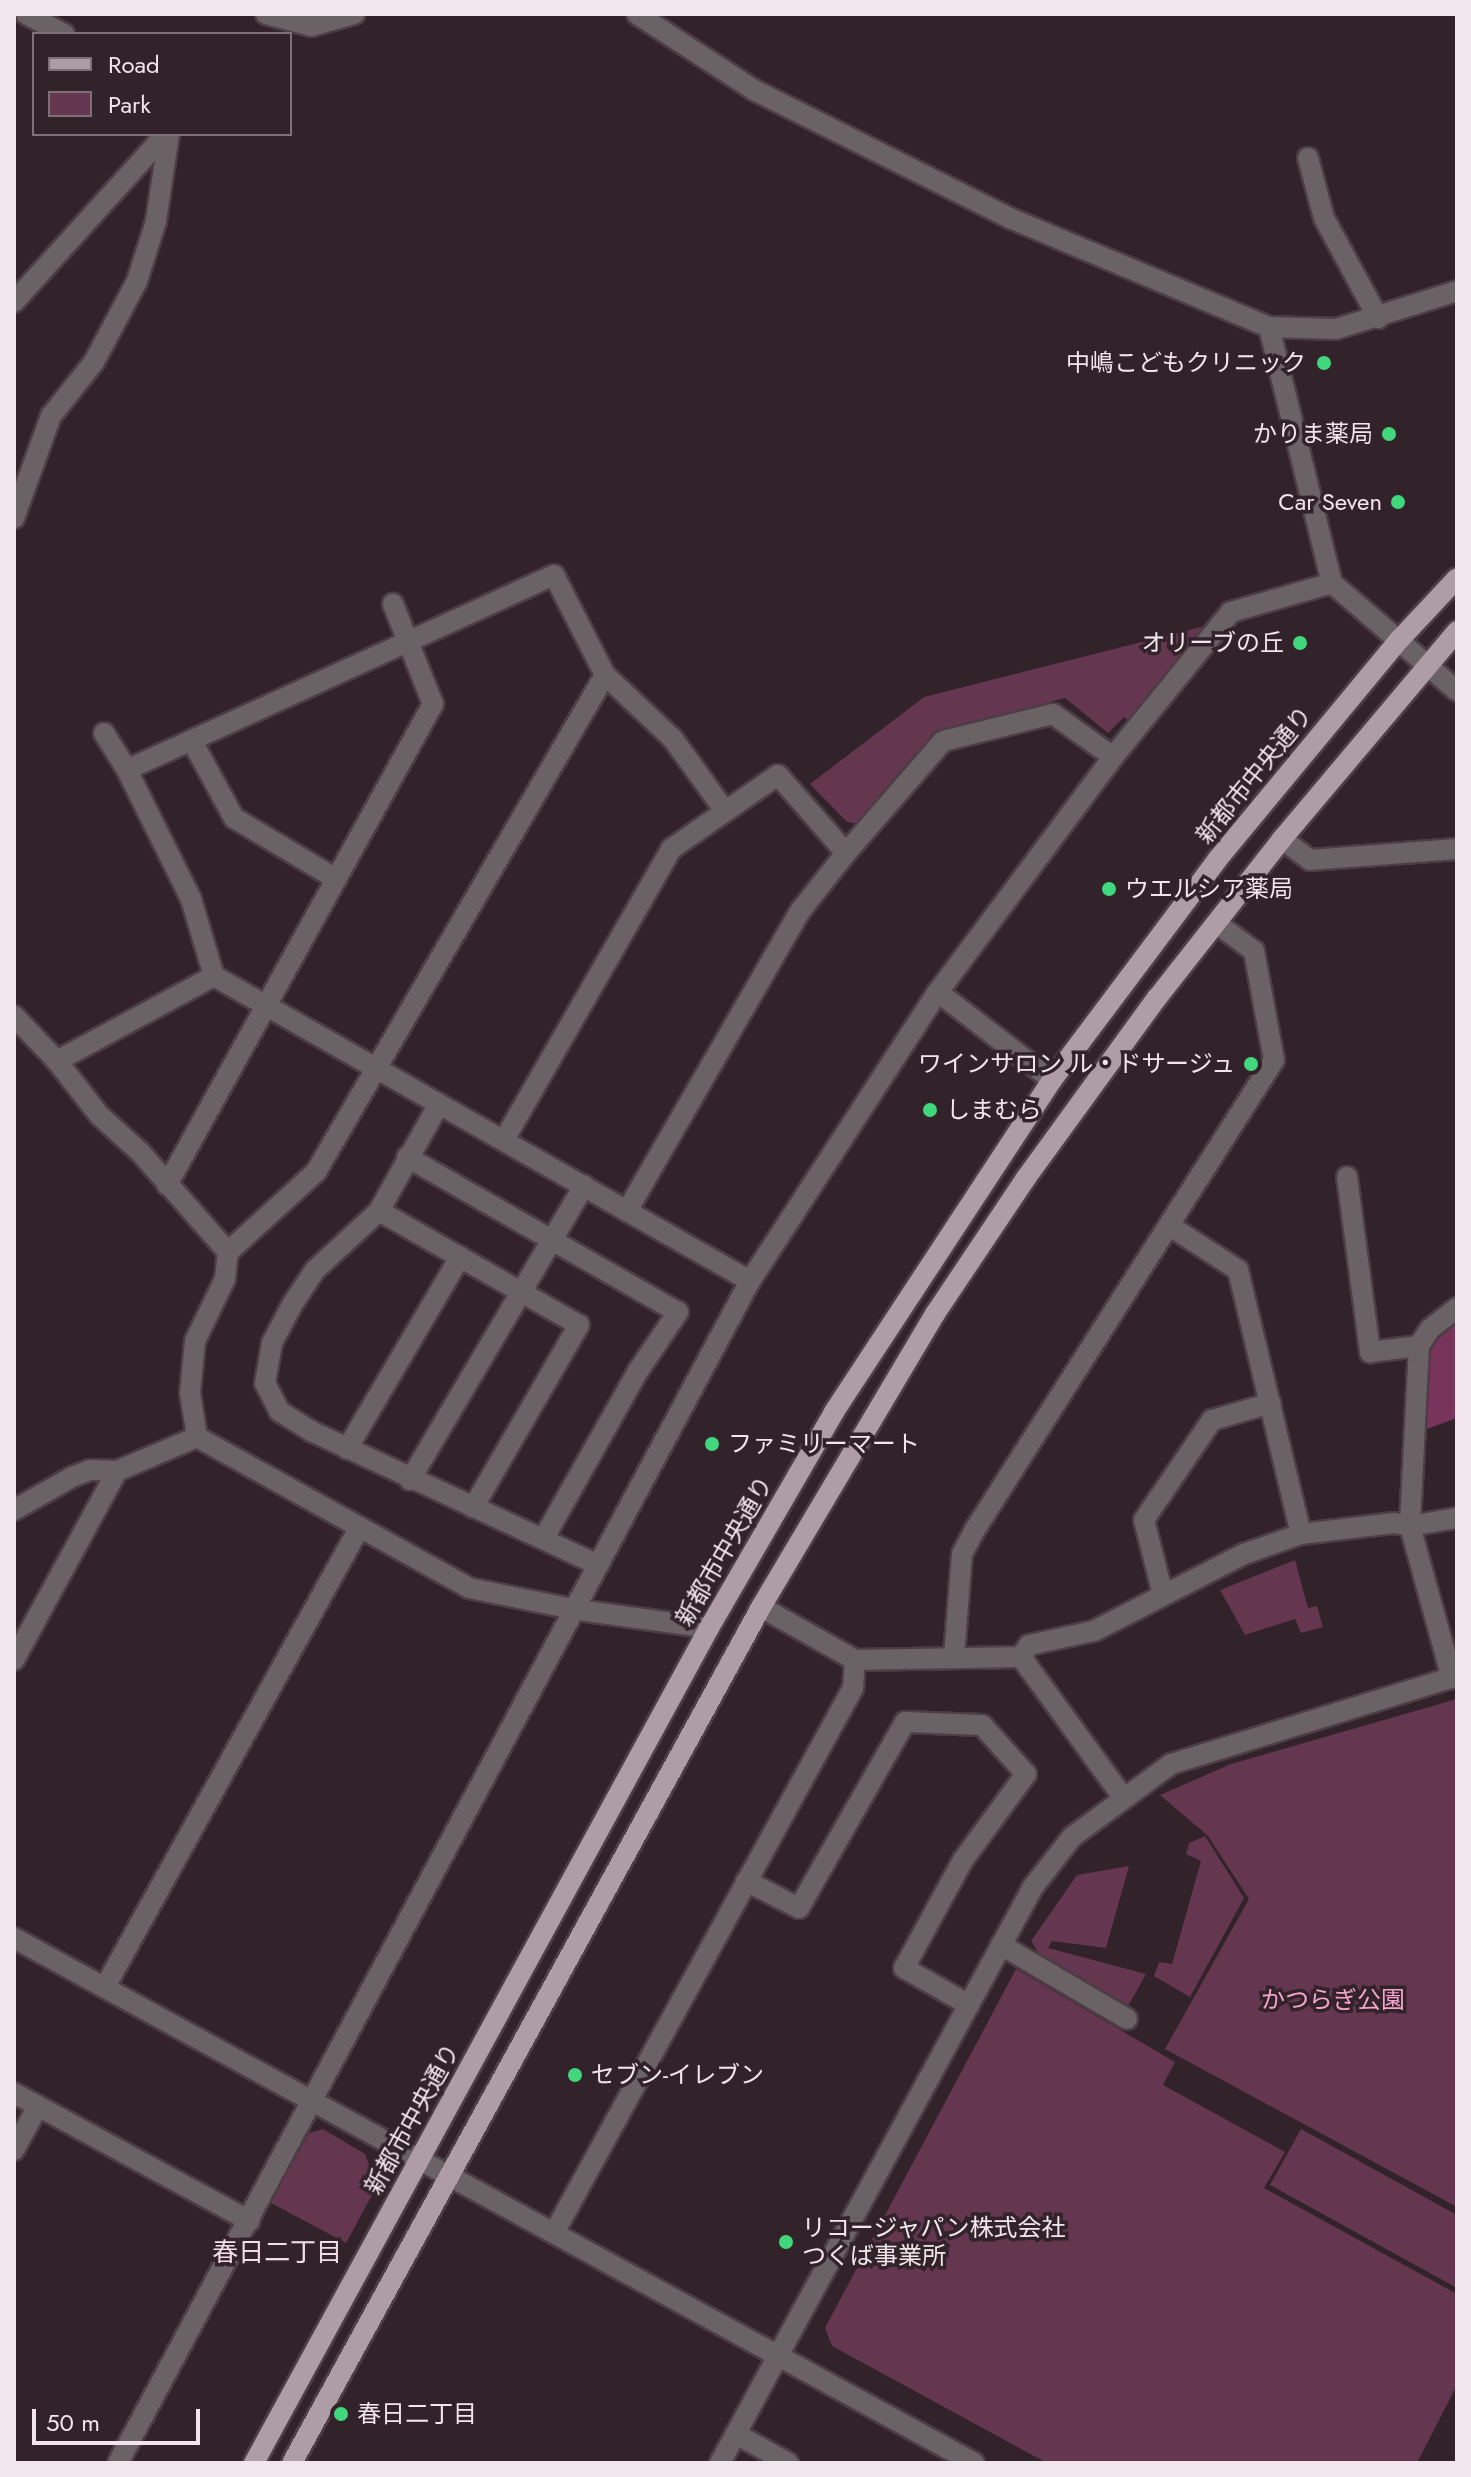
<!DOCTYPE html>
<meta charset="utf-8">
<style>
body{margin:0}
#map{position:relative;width:1471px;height:2477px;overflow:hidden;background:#32222a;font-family:Jost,"Noto Sans JP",sans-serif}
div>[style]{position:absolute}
.green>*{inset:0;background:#64364f}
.forest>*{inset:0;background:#79345b}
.roads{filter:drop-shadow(2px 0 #4d3d45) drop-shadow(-2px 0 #4d3d45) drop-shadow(0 2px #4d3d45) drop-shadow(0 -2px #4d3d45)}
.minor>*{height:20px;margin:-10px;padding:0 10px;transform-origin:10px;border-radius:10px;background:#6b6266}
.tertiary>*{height:20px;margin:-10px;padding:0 10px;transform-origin:10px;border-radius:10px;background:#6b6266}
.primary>*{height:20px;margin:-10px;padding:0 10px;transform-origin:10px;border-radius:10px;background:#af9da5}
.dots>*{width:22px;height:22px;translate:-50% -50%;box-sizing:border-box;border:4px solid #32222a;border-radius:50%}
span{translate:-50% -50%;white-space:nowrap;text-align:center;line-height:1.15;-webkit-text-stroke:7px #32222a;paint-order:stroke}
.poi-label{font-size:24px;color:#f1e6eb}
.right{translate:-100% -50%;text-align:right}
.left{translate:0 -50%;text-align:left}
.street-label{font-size:24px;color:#f1e6eb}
.park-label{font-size:24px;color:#f5a3cd}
.neighbourhood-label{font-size:26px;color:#f3dde7}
.frame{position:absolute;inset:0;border:16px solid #f1e6eb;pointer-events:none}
.legend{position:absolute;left:32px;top:32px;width:260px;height:104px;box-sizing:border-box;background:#32222a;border:2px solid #7e7077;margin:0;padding:10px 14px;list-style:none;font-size:24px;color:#f1e6eb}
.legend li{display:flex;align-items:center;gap:16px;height:40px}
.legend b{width:40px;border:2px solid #7e7077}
.scale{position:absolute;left:32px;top:2409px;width:168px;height:36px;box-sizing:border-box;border:4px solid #f1e6eb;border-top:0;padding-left:10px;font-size:24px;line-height:28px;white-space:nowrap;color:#f1e6eb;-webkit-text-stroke:6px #32222a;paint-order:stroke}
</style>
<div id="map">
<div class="green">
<i style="clip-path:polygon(1201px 627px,1203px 638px,1131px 722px,1124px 717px,1108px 733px,1065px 698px,937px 731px,860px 824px,847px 822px,810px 784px,924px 697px)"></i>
<i style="clip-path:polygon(1295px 1560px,1308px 1608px,1317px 1606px,1323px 1627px,1301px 1633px,1295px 1619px,1245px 1635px,1220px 1590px)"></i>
<i style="clip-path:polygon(1457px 1699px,1457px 2207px,1165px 2049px,1249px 1899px,1208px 1836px,1160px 1795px,1231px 1764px)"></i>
<i style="clip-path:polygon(1205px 1836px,1244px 1898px,1190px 1997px,1154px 1976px,1159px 1962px,1172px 1964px,1201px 1861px,1186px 1854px,1189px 1843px)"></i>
<i style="clip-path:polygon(1129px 1866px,1106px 1948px,1052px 1941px,1048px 1948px,1146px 1974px,1127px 2008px,1042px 1959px,1031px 1941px,1077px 1875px)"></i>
<i style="clip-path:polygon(1016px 1969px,1175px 2062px,1163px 2085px,1285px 2152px,1264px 2188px,1457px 2294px,1457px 2385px,1417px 2463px,1047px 2463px,832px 2346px,825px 2328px)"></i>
<i style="clip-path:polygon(323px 2129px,365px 2154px,377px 2186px,346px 2243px,271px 2203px,309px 2133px)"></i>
<i style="clip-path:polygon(1301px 2129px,1457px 2215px,1457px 2288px,1270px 2185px)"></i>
</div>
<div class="forest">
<i style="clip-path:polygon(1457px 1315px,1457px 1418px,1424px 1430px,1428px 1357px,1444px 1326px)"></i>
</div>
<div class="roads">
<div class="minor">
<i style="left:26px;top:14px;width:43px;rotate:27.8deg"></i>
<i style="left:266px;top:14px;width:47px;rotate:14.9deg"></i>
<i style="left:311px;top:26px;width:45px;rotate:-15.6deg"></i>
<i style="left:637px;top:14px;width:140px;rotate:33deg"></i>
<i style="left:754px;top:90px;width:288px;rotate:26.6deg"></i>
<i style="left:1012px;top:219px;width:279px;rotate:22.8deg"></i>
<i style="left:1269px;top:327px;width:264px;rotate:76.2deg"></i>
<i style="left:1332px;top:583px;width:165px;rotate:40.8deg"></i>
<i style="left:1308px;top:158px;width:62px;rotate:75.1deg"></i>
<i style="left:1324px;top:218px;width:114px;rotate:61.6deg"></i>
<i style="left:14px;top:302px;width:227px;rotate:-47.9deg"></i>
<i style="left:1269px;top:327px;width:67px;rotate:1.7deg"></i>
<i style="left:1336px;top:329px;width:127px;rotate:-17.4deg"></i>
<i style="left:14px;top:518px;width:109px;rotate:-70.1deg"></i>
<i style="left:51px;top:416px;width:69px;rotate:-51.5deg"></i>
<i style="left:94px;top:362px;width:92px;rotate:-62deg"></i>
<i style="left:137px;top:281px;width:63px;rotate:-72.4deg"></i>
<i style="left:156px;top:221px;width:88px;rotate:-81.5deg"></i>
<i style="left:104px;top:733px;width:44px;rotate:58.1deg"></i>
<i style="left:192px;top:741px;width:88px;rotate:61.4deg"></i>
<i style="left:234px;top:818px;width:115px;rotate:30.8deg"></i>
<i style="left:725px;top:811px;width:89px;rotate:-125.8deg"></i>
<i style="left:673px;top:739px;width:93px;rotate:-136.7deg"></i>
<i style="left:605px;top:675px;width:112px;rotate:-117deg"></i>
<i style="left:554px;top:575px;width:469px;rotate:155.5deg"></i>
<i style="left:127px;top:770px;width:144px;rotate:63.6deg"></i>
<i style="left:191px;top:899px;width:80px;rotate:73.4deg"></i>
<i style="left:214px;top:976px;width:617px;rotate:29.64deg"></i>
<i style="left:1282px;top:839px;width:35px;rotate:37deg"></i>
<i style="left:1310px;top:860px;width:147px;rotate:-4.3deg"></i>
<i style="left:214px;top:976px;width:179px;rotate:151.6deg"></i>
<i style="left:57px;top:1061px;width:68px;rotate:52.1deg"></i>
<i style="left:99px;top:1115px;width:55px;rotate:42.1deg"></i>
<i style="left:140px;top:1152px;width:133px;rotate:48.7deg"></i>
<i style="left:938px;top:992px;width:144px;rotate:37.7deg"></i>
<i style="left:14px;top:1016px;width:62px;rotate:46.3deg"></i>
<i style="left:439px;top:1104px;width:123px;rotate:119.3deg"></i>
<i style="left:379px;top:1211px;width:87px;rotate:137.3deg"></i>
<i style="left:315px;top:1270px;width:42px;rotate:123.3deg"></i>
<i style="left:292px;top:1305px;width:43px;rotate:117.8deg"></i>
<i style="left:272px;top:1343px;width:41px;rotate:99.9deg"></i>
<i style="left:265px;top:1383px;width:31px;rotate:63deg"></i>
<i style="left:279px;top:1411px;width:38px;rotate:32deg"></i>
<i style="left:311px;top:1431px;width:317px;rotate:25deg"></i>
<i style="left:504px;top:1140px;width:336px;rotate:-60.1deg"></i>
<i style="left:671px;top:849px;width:130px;rotate:-34.7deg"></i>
<i style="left:778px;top:775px;width:103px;rotate:48.9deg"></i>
<i style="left:846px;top:853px;width:148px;rotate:-49.1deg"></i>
<i style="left:943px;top:741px;width:113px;rotate:-13.8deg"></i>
<i style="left:1053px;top:714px;width:74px;rotate:35.6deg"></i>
<i style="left:407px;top:1157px;width:312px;rotate:29.8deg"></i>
<i style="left:678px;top:1312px;width:71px;rotate:124.1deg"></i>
<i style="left:638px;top:1371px;width:192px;rotate:119.4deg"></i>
<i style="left:1347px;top:1177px;width:177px;rotate:82.5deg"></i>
<i style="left:1370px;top:1352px;width:49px;rotate:-7deg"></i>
<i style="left:167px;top:1185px;width:550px;rotate:-61.06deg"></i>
<i style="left:433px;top:704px;width:108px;rotate:-111.8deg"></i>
<i style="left:379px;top:1211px;width:230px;rotate:29.7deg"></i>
<i style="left:579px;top:1325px;width:211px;rotate:120.1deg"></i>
<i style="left:627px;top:1211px;width:348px;rotate:-60deg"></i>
<i style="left:801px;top:910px;width:73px;rotate:-51.7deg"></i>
<i style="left:1170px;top:1226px;width:81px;rotate:32.9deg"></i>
<i style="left:1238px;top:1270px;width:271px;rotate:76.6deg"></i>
<i style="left:1457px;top:1308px;width:34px;rotate:142deg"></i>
<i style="left:1430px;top:1329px;width:20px;rotate:123deg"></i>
<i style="left:1419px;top:1346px;width:180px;rotate:92.9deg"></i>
<i style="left:1410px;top:1526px;width:48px;rotate:-9.7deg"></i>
<i style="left:197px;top:1437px;width:45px;rotate:-99deg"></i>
<i style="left:190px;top:1393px;width:52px;rotate:-84.5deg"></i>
<i style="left:195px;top:1341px;width:69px;rotate:-64.2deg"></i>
<i style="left:225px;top:1279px;width:27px;rotate:-84deg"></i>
<i style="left:228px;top:1252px;width:119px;rotate:-42.3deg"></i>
<i style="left:316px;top:1172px;width:575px;rotate:-59.82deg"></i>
<i style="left:347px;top:1449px;width:223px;rotate:-59.5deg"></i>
<i style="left:410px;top:1480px;width:342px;rotate:-59.4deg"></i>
<i style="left:14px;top:1510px;width:67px;rotate:-29.6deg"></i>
<i style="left:72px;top:1477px;width:19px;rotate:-21deg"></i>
<i style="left:90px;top:1470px;width:27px;rotate:2deg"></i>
<i style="left:1163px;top:1595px;width:77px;rotate:-104.2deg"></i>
<i style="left:1144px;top:1520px;width:121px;rotate:-55.8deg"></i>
<i style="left:1212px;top:1420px;width:61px;rotate:-16.1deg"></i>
<i style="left:761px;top:1607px;width:108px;rotate:29.4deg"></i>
<i style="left:855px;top:1660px;width:166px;rotate:-1deg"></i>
<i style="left:1021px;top:1657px;width:172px;rotate:54deg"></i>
<i style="left:954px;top:1656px;width:102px;rotate:-85.5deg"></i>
<i style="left:962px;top:1554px;width:30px;rotate:-62deg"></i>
<i style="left:976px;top:1528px;width:555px;rotate:-57.51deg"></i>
<i style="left:1274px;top:1060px;width:111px;rotate:-100.4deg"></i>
<i style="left:1254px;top:951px;width:47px;rotate:-143.6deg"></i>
<i style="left:1021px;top:1657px;width:14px;rotate:-56deg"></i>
<i style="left:1029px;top:1645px;width:66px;rotate:-12.2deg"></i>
<i style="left:1094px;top:1631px;width:169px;rotate:-27.2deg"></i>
<i style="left:1244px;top:1554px;width:60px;rotate:-19.3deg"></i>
<i style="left:1301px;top:1534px;width:94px;rotate:-6.7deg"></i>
<i style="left:1394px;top:1523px;width:16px;rotate:11deg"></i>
<i style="left:1410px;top:1526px;width:158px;rotate:74.6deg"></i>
<i style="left:14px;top:1660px;width:215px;rotate:-61.4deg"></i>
<i style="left:117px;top:1471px;width:87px;rotate:-23deg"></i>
<i style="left:197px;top:1437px;width:311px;rotate:29deg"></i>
<i style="left:469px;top:1588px;width:111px;rotate:11.4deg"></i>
<i style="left:578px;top:1610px;width:132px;rotate:7.8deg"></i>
<i style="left:746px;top:1881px;width:59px;rotate:27deg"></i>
<i style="left:799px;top:1908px;width:214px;rotate:-60.3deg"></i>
<i style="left:905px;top:1722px;width:77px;rotate:2.2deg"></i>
<i style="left:982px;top:1725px;width:66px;rotate:48.1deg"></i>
<i style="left:1026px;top:1774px;width:107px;rotate:126.2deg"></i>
<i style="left:963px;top:1860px;width:123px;rotate:118.6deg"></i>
<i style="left:904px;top:1968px;width:75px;rotate:29.6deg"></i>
<i style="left:1001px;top:1945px;width:146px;rotate:30.4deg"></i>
<i style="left:105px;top:1987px;width:522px;rotate:-61.03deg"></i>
<i style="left:14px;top:2093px;width:268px;rotate:28.5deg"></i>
<i style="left:14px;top:2150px;width:50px;rotate:-61.4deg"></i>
<i style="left:554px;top:2233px;width:622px;rotate:-61.25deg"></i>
<i style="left:853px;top:1688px;width:28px;rotate:-86deg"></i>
<i style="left:736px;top:2434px;width:60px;rotate:29.1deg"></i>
<i style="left:118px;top:2463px;width:1340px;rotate:-61.87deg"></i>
<i style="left:750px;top:1281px;width:345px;rotate:-57deg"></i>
<i style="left:938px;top:992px;width:293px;rotate:-53.3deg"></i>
<i style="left:1113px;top:757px;width:187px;rotate:-50.9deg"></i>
<i style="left:1231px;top:612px;width:105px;rotate:-16deg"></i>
<i style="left:720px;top:2463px;width:124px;rotate:-61.6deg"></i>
</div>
<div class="tertiary">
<i style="left:14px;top:1938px;width:1094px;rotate:28.67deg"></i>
<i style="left:779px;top:2354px;width:532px;rotate:-61.46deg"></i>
<i style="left:1033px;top:1887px;width:63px;rotate:-52deg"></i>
<i style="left:1072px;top:1837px;width:123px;rotate:-36.4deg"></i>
<i style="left:1171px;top:1764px;width:299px;rotate:-17.1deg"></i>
</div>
<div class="primary">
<i style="left:254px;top:2463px;width:951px;rotate:-61.41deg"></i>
<i style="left:709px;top:1628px;width:250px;rotate:-59.9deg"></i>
<i style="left:834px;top:1412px;width:397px;rotate:-56.7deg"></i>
<i style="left:1052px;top:1080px;width:275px;rotate:-53.1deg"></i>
<i style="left:1217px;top:860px;width:287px;rotate:-50.4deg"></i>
<i style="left:1400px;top:639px;width:83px;rotate:-46.9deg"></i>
<i style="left:292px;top:2463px;width:976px;rotate:-61.28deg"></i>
<i style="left:761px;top:1607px;width:341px;rotate:-59.3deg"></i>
<i style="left:935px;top:1314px;width:164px;rotate:-56.2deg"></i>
<i style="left:1026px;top:1178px;width:223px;rotate:-54deg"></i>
<i style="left:1157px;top:998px;width:202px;rotate:-51.8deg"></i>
<i style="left:1282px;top:839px;width:272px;rotate:-49.9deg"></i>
</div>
</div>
<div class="dots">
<i style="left:1324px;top:363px;background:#41d77c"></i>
<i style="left:1389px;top:434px;background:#41d77c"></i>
<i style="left:1398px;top:502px;background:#41d77c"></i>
<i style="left:1300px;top:643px;background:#41d77c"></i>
<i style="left:1109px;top:889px;background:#41d77c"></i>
<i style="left:1251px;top:1064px;background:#41d77c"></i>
<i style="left:930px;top:1110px;background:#41d77c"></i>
<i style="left:712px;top:1444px;background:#41d77c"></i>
<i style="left:575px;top:2075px;background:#41d77c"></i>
<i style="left:786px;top:2242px;background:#41d77c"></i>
<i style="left:341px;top:2414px;background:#41d77c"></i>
</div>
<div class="poi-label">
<span class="right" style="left:1306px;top:363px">中嶋こどもクリニック</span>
<span class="right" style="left:1373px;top:434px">かりま薬局</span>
<span class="right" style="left:1382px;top:502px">Car Seven</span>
<span class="right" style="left:1284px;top:643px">オリーブの丘</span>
<span class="left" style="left:1125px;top:889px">ウエルシア薬局</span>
<span class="right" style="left:1235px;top:1064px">ワインサロン ル・ドサージュ</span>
<span class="left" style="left:946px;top:1110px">しまむら</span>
<span class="left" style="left:728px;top:1444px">ファミリーマート</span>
<span class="left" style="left:591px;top:2075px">セブン-イレブン</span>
<span class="left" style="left:802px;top:2242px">リコージャパン株式会社<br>つくば事業所</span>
<span class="left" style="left:357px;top:2414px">春日二丁目</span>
</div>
<div class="street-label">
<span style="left:1254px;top:775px;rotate:-51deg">新都市中央通り</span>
<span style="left:724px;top:1551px;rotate:-60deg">新都市中央通り</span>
<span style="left:412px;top:2119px;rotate:-61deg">新都市中央通り</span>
</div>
<div class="park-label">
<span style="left:1333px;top:2000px">かつらぎ公園</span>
</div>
<div class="neighbourhood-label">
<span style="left:277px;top:2253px">春日二丁目</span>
</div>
<div class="frame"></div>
<ul class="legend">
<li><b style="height:10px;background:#af9da5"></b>Road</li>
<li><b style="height:22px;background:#64364f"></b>Park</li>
</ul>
<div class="scale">50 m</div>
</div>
